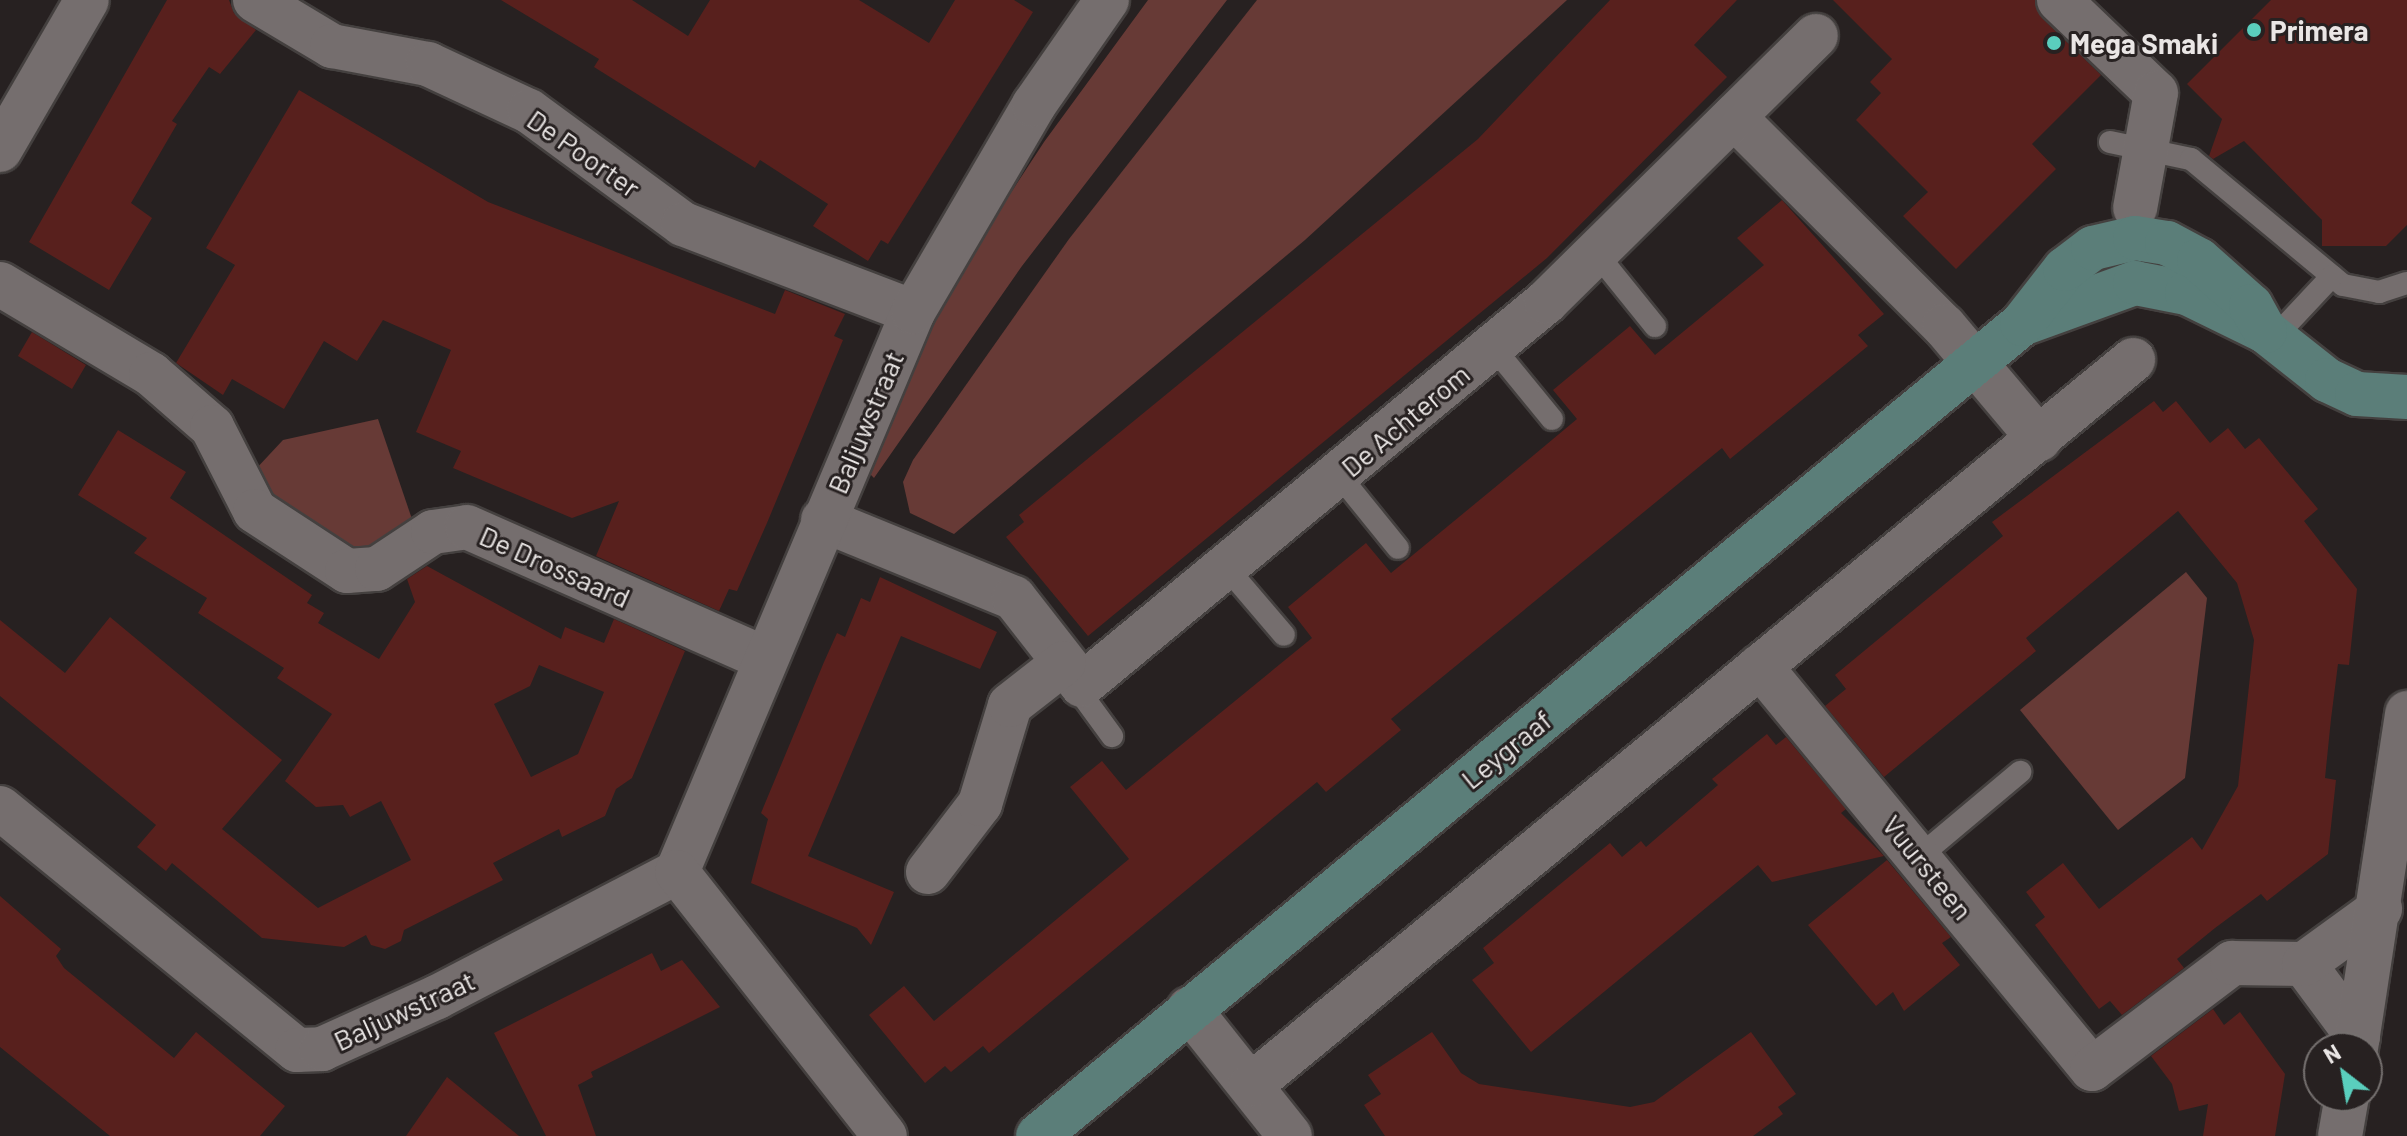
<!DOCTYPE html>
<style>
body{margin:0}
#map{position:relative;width:2407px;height:1136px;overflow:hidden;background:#272121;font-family:Barlow,sans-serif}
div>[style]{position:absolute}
.green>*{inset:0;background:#673a36}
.building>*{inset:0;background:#58201d}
.roads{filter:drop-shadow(2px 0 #44403f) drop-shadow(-2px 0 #44403f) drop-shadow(0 2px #44403f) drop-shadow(0 -2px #44403f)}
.lane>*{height:22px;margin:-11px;padding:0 11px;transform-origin:11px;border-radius:11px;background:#756e6e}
.street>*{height:44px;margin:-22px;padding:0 22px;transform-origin:22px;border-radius:22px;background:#756e6e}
.secondary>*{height:44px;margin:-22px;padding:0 22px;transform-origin:22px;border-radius:22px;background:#5b7e79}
.dots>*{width:22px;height:22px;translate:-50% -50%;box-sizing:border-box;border:4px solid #272121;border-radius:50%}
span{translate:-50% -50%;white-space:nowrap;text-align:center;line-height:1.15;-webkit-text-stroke:6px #272121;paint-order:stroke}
.poi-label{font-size:28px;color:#eae6e5;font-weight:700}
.left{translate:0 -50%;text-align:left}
.street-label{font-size:28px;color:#eae6e5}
.north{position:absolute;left:2303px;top:1032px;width:80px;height:80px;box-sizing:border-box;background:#272121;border:2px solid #75706f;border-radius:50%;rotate:329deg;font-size:22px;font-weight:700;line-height:32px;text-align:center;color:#eae6e5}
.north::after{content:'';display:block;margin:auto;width:28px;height:36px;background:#5acebd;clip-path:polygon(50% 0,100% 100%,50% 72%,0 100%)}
</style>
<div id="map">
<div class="green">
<i style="clip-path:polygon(1148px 0,1227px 0,1022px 266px,874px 478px,870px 474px,925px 336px,961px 269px,1044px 142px)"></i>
<i style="clip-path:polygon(1257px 0,1567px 0,1305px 240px,954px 534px,910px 513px,903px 482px,913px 460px,1069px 239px)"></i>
<i style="clip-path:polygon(378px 419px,414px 525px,351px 557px,268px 501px,254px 471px,283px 440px)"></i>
<i style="clip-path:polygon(2186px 572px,2207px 598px,2185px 778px,2118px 830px,2020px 710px)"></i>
</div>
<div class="building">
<i style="clip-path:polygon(167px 0,229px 0,234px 13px,256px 30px,220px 74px,209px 67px,172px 121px,177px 124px,131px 203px,152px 218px,109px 290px,29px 242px)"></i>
<i style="clip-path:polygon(501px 0,632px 0,688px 36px,710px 0,859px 0,929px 43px,955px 0,1014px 0,1033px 12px,888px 244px,881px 240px,868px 261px,813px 226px,828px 204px,760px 160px,755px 168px,723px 148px,594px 67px,599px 59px)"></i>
<i style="clip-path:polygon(1610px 0,1737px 0,1694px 45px,1727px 77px,1547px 258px,1088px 636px,1006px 537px,1024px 522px,1019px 515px,1478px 139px)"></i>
<i style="clip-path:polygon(1833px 0,2035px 0,2042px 18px,2101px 75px,2032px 144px,2056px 169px,1956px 269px,1903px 216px,1928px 192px,1856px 120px,1881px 93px,1870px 82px,1892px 59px)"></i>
<i style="clip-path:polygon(2271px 0,2407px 0,2407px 225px,2386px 246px,2322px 246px,2322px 220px,2244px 141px,2213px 159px,2209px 156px,2222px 119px,2187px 84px)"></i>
<i style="clip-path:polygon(299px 90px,488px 202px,775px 314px,785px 290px,845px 314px,834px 336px,843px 340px,767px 523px,737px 591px,729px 589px,719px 611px,596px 556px,619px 501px,572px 518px,453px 468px,461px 451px,416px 432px,451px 350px,383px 320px,357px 361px,324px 341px,284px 409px,232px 379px,223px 395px,176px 363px,235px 265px,206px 248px)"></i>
<i style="clip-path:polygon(1782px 200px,1884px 314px,1858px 335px,1868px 346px,1730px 459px,1722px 448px,1391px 719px,1401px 730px,1326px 792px,1317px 782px,989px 1053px,983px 1046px,951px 1072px,945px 1066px,925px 1083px,869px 1015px,904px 986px,934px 1021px,1129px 859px,1070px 787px,1102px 761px,1126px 790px,1312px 638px,1288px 607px,1345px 560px,1366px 543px,1391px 573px,1499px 484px,1577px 419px,1553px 390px,1630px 326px,1655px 355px,1764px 265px,1737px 238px)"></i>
<i style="clip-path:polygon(32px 332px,86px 365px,72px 389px,18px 356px)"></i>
<i style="clip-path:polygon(2154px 401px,2163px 412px,2176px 401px,2210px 443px,2228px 428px,2245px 449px,2259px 438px,2318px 509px,2304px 521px,2357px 589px,2349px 665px,2338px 664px,2331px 719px,2325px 778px,2336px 780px,2328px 854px,2267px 901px,2261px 894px,2215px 928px,2177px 959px,2184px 968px,2122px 1015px,2110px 1001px,2099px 1009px,2035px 925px,2045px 917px,2026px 892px,2063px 863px,2099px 909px,2192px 837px,2202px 850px,2238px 786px,2254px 640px,2237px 583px,2178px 511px,2026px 638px,2036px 651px,1884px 777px,1825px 706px,1846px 689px,1835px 675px,2003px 536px,1992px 522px)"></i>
<i style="clip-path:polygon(evenodd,118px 430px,186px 472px,170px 498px,312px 595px,307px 603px,324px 613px,318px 623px,379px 659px,415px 602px,407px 579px,427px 566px,561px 639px,565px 627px,604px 643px,614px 619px,685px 651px,632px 778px,616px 789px,605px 816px,562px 837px,559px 829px,493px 863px,503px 880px,404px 930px,401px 941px,385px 949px,371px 945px,366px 935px,344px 947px,262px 938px,172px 863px,166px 871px,137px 847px,156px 825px,0 696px,0 620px,65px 673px,110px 617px,282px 760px,222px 829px,318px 908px,411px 860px,381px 801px,350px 817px,343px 805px,316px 807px,285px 781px,332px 714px,277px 678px,284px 668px,198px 613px,207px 598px,134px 553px,147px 538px,78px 495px,118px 430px,539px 665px,604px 692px,578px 754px,531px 777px,494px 704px,530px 686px,539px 665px)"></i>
<i style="clip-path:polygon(880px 577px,997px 632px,980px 669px,901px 636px,808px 856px,894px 892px,871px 945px,857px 928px,751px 883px,768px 819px,761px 813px,824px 662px,837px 633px,845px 637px,861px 598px,870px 602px)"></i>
<i style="clip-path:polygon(1767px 734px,1776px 745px,1786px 737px,1846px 809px,1841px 813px,1884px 856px,1772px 882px,1758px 865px,1531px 1052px,1472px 980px,1494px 963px,1483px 948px,1610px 843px,1622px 857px,1641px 841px,1646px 847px,1718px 785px,1712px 779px)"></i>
<i style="clip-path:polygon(1887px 860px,1951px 937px,1942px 943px,1960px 965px,1904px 1011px,1893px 992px,1876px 1006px,1808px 925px)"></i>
<i style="clip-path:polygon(0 896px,61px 949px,56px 956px,64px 968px,174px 1058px,196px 1032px,285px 1106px,260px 1136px,110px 1136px,0 1047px)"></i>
<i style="clip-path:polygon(652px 953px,661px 971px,682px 960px,720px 1007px,591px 1072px,593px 1077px,578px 1085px,596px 1136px,546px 1136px,494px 1033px)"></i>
<i style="clip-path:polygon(2213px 1009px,2224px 1025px,2240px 1012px,2285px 1074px,2275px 1136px,2203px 1136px,2208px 1104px,2179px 1111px,2172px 1084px,2151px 1056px)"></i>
<i style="clip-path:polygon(1432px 1032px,1461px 1073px,1479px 1084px,1630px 1107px,1654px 1102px,1751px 1032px,1796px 1094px,1778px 1107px,1783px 1114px,1753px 1136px,1385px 1136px,1364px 1105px,1381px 1094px,1368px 1075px)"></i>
<i style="clip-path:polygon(447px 1077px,519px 1136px,406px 1136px)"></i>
</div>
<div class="roads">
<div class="lane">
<i style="left:2110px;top:142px;width:83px;rotate:11.9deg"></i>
<i style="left:2191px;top:159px;width:197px;rotate:39.7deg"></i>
<i style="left:2343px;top:285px;width:37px;rotate:11deg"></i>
<i style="left:2379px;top:292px;width:29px;rotate:-18deg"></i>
<i style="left:1596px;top:253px;width:94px;rotate:51.1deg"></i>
<i style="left:2274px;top:338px;width:85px;rotate:-46.9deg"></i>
<i style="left:1493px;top:347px;width:93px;rotate:50.7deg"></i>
<i style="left:1338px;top:474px;width:95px;rotate:51deg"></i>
<i style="left:1226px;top:567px;width:89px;rotate:49.5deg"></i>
<i style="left:1082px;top:685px;width:10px;rotate:90deg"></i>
<i style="left:1082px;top:695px;width:51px;rotate:53.8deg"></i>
<i style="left:1920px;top:856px;width:131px;rotate:-40deg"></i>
</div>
<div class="street">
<i style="left:255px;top:0;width:90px;rotate:30.9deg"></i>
<i style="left:332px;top:46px;width:98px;rotate:10.6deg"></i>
<i style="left:428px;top:64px;width:111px;rotate:25deg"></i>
<i style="left:529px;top:111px;width:191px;rotate:36.3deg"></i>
<i style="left:683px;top:224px;width:246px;rotate:20.9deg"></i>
<i style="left:2059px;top:0;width:134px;rotate:43.8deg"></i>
<i style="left:2156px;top:93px;width:117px;rotate:100.3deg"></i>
<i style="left:1734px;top:117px;width:296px;rotate:44.9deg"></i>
<i style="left:1944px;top:326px;width:148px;rotate:49.9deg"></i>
<i style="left:0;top:150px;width:173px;rotate:-59.9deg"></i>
<i style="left:0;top:284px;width:176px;rotate:30.8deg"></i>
<i style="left:151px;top:374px;width:81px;rotate:41deg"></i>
<i style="left:212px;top:427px;width:94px;rotate:62.9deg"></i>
<i style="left:255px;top:511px;width:110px;rotate:33.1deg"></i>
<i style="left:347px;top:571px;width:30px;rotate:-4deg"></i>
<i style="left:377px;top:569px;width:67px;rotate:-33.5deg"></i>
<i style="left:433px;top:532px;width:34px;rotate:-8deg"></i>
<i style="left:467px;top:527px;width:325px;rotate:23.8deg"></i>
<i style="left:823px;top:520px;width:206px;rotate:22.2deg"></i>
<i style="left:1014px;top:598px;width:110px;rotate:52deg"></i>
<i style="left:1082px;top:685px;width:602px;rotate:-39.54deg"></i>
<i style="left:1546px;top:302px;width:379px;rotate:-44.6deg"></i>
<i style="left:1760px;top:666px;width:522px;rotate:50.52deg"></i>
<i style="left:2092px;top:1069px;width:176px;rotate:-37.1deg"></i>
<i style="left:2232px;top:963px;width:72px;rotate:0.8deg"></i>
<i style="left:0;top:808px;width:383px;rotate:39.2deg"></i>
<i style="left:297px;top:1050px;width:25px;rotate:-2deg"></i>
<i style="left:322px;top:1049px;width:126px;rotate:-24.3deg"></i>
<i style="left:437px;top:997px;width:271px;rotate:-27.5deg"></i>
<i style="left:677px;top:872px;width:608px;rotate:-67.15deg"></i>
<i style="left:913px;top:312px;width:240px;rotate:-59.7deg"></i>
<i style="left:1034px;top:105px;width:128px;rotate:-55.2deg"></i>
<i style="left:677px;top:872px;width:336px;rotate:51.8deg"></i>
<i style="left:928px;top:872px;width:86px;rotate:-52.6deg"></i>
<i style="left:980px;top:804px;width:103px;rotate:-73.1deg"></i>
<i style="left:1010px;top:705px;width:68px;rotate:-37.9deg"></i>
<i style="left:1189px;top:1009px;width:162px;rotate:51.5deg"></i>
<i style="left:2358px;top:1037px;width:91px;rotate:-126.5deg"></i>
<i style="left:2304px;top:964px;width:94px;rotate:-35.9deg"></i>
<i style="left:2356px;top:1048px;width:339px;rotate:-81.3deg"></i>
<i style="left:1251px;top:1085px;width:1142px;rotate:-39.42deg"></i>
<i style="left:2340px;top:1136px;width:41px;rotate:-80.1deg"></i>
</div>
<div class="secondary">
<i style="left:2027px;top:322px;width:115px;rotate:-19.9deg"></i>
<i style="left:2135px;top:283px;width:53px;rotate:10.9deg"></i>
<i style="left:2187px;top:293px;width:87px;rotate:26deg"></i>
<i style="left:2265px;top:331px;width:79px;rotate:38.3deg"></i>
<i style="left:2327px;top:380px;width:33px;rotate:25deg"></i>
<i style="left:2357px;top:394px;width:50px;rotate:3.4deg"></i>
<i style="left:1038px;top:1136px;width:1276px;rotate:-39.53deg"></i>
<i style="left:2022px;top:324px;width:70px;rotate:-52deg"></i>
<i style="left:2065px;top:269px;width:35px;rotate:-37deg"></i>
<i style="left:2093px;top:248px;width:43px;rotate:-13.4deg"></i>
<i style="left:2135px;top:238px;width:32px;rotate:9deg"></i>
<i style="left:2167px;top:243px;width:36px;rotate:28deg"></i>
<i style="left:2199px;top:260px;width:69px;rotate:41.5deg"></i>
<i style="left:2251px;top:306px;width:29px;rotate:61deg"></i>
</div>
</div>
<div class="dots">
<i style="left:2254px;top:30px;background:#5acebd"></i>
<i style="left:2054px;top:43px;background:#5acebd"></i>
</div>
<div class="poi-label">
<span class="left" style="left:2270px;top:30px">Primera</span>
<span class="left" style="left:2070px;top:43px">Mega Smaki</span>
</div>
<div class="street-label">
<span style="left:584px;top:153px;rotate:35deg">De Poorter</span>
<span style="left:1405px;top:420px;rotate:-40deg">De Achterom</span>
<span style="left:865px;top:422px;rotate:-67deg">Baljuwstraat</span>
<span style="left:555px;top:566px;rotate:24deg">De Drossaard</span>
<span style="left:1506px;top:749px;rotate:-39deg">Leygraaf</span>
<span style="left:1928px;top:867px;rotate:51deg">Vuursteen</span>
<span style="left:404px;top:1010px;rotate:-25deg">Baljuwstraat</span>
</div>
<div class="north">N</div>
</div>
